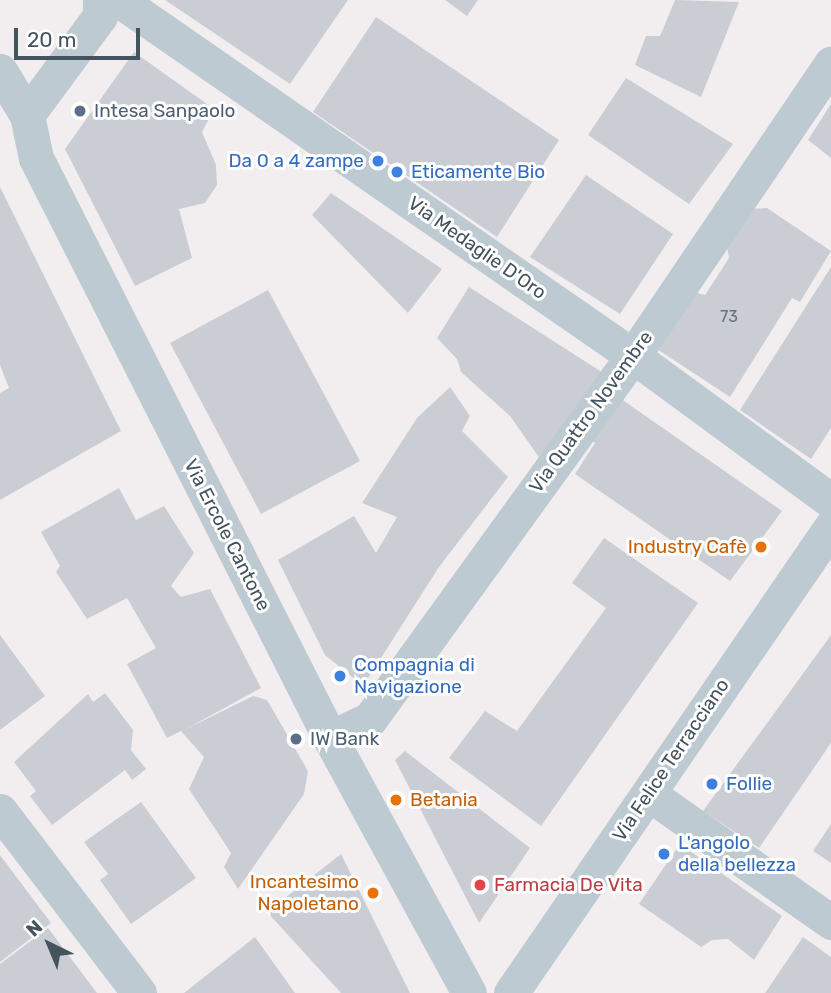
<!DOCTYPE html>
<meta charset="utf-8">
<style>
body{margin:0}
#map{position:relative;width:831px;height:993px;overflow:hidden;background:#f2eeef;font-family:Rubik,sans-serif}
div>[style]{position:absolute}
.building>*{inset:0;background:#caced4}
.street>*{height:35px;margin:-17.5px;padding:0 17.5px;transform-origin:17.5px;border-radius:17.5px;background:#becad2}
.dots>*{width:19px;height:19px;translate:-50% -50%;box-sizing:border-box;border:4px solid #fff;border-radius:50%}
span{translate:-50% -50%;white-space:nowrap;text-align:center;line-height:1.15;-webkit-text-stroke:6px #fff;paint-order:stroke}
.number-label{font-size:16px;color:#66727c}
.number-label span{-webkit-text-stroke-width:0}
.service-label{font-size:19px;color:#4e5e75}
.left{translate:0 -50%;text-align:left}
.shop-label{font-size:19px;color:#366cbe}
.right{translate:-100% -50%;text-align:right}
.street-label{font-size:19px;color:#45535e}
.food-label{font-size:19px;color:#c56008}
.health-label{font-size:19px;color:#be3a42}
.north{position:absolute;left:14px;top:909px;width:70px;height:70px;-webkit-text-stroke:5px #fff;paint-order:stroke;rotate:317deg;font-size:19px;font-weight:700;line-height:28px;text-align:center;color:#45535e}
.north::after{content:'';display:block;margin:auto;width:24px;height:32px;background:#45535e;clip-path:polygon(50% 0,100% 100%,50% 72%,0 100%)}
.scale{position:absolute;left:14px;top:28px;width:126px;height:32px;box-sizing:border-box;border:4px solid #45535e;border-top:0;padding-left:9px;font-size:21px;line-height:24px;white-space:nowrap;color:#45535e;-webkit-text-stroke:5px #fff;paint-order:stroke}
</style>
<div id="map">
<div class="building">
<i style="clip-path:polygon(165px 0,348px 0,290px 84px)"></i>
<i style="clip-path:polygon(445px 0,478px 0,467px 16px)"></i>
<i style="clip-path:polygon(675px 0,739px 2px,701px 97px,635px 65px,646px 36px,660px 36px)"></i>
<i style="clip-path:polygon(376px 17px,559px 140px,497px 237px,313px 112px)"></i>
<i style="clip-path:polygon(134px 52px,214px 109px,202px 132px,216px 165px,217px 185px,205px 203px,179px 209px,192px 258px,135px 286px,65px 149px)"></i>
<i style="clip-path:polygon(626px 78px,733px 144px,689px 204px,588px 135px)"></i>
<i style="clip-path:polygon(831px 104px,831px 158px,808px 140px)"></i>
<i style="clip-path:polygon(586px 175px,673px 234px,620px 314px,530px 257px)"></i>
<i style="clip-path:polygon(0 187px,121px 431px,0 500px,0 393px,9px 388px,0 365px)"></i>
<i style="clip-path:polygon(331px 193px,442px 269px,408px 313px,312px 215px)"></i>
<i style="clip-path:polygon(767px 208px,831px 251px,800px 302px,792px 298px,730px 397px,657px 349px,697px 293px,705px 295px,729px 258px,727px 247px,752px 209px)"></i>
<i style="clip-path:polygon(831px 267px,831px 428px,811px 459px,740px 410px)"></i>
<i style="clip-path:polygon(469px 287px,608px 376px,541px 460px,510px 416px,461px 372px,457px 359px,437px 338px)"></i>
<i style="clip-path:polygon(268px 290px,360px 461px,261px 514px,170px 343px)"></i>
<i style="clip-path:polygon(450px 387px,470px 416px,462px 431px,508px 477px,439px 567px,363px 686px,325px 655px,278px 560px,354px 516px,376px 553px,397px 517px,362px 503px,417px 418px)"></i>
<i style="clip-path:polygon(614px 394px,782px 511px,730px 581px,575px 474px,595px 443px,583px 434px)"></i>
<i style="clip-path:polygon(119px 488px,136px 520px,164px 506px,194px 553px,171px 586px,181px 597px,210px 589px,261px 688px,184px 730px,253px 696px,267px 700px,308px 771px,304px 794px,238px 889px,224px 867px,231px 853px,189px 789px,204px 757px,181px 731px,167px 738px,127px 664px,156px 648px,127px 598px,87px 619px,56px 572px,60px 566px,41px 532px)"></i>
<i style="clip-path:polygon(604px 538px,698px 603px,541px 826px,449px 758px,485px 711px,517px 731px,606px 608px,572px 583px)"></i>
<i style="clip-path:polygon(0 635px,45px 696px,0 730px)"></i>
<i style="clip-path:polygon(831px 635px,831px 743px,759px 848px,703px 811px)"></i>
<i style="clip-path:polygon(105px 693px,133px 730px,131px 750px,146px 769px,132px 780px,125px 770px,52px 825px,30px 796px,36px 791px,14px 762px,88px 694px,93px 702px)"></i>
<i style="clip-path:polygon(405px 751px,530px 848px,479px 923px,395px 760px)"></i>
<i style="clip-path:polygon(141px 802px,196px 878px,131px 924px,100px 880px,108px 874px,84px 842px)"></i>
<i style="clip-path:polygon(831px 824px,831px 863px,813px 851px)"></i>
<i style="clip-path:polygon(680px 844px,782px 916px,754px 960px,728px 939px,712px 940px,701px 947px,639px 904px)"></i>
<i style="clip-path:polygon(341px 854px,410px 993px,341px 993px,267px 912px)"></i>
<i style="clip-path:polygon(0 855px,51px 923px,0 962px)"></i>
<i style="clip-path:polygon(48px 928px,97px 993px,0 993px,0 964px)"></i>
<i style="clip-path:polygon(255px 937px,295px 993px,184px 993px)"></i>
<i style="clip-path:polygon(803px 937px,831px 957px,831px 993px,765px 993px)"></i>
</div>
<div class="street">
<i style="left:119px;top:0;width:625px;rotate:34.71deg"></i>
<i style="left:633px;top:356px;width:245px;rotate:36.2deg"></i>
<i style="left:0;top:71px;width:52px;rotate:58.5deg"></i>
<i style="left:27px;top:115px;width:44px;rotate:78.2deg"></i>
<i style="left:36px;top:158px;width:650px;rotate:63.12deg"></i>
<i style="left:330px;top:738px;width:290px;rotate:61.4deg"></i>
<i style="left:27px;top:115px;width:123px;rotate:-53.6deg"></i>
<i style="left:100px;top:16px;width:16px;rotate:-90deg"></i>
<i style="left:330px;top:738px;width:44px;rotate:-25.4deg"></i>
<i style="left:370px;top:719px;width:448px;rotate:-54.1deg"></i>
<i style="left:633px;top:356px;width:353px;rotate:-55.9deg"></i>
<i style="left:649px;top:794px;width:223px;rotate:35.1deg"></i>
<i style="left:0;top:811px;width:229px;rotate:52.6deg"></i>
<i style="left:511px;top:993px;width:565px;rotate:-55.52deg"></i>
</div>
<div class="dots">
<i style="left:80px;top:111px;background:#5c6f8a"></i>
<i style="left:378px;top:161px;background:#3f7fe0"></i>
<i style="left:397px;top:172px;background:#3f7fe0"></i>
<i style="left:761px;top:547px;background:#e8710a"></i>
<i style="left:340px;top:676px;background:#3f7fe0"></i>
<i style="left:296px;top:739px;background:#5c6f8a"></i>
<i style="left:712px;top:784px;background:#3f7fe0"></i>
<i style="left:396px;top:800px;background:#e8710a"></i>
<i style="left:664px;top:854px;background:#3f7fe0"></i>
<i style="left:480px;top:885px;background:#e0444e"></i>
<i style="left:373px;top:893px;background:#e8710a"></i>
</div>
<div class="number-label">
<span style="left:729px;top:317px">73</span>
</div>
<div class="service-label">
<span class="left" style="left:94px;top:111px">Intesa Sanpaolo</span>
<span class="left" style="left:310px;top:739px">IW Bank</span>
</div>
<div class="shop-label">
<span class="right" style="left:364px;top:161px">Da 0 a 4 zampe</span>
<span class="left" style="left:411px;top:172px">Eticamente Bio</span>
<span class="left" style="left:354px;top:676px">Compagnia di<br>Navigazione</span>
<span class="left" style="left:726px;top:784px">Follie</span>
<span class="left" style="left:678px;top:854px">L'angolo<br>della bellezza</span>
</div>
<div class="street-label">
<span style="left:477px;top:248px;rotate:35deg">Via Medaglie D'Oro</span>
<span style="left:591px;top:412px;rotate:-54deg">Via Quattro Novembre</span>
<span style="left:227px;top:535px;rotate:63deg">Via Ercole Cantone</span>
<span style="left:671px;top:760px;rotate:-56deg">Via Felice Terracciano</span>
</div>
<div class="food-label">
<span class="right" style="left:747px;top:547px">Industry Cafè</span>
<span class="left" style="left:410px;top:800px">Betania</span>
<span class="right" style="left:359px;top:893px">Incantesimo<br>Napoletano</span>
</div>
<div class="health-label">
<span class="left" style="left:494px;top:885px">Farmacia De Vita</span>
</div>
<div class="north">N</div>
<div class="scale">20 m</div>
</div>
